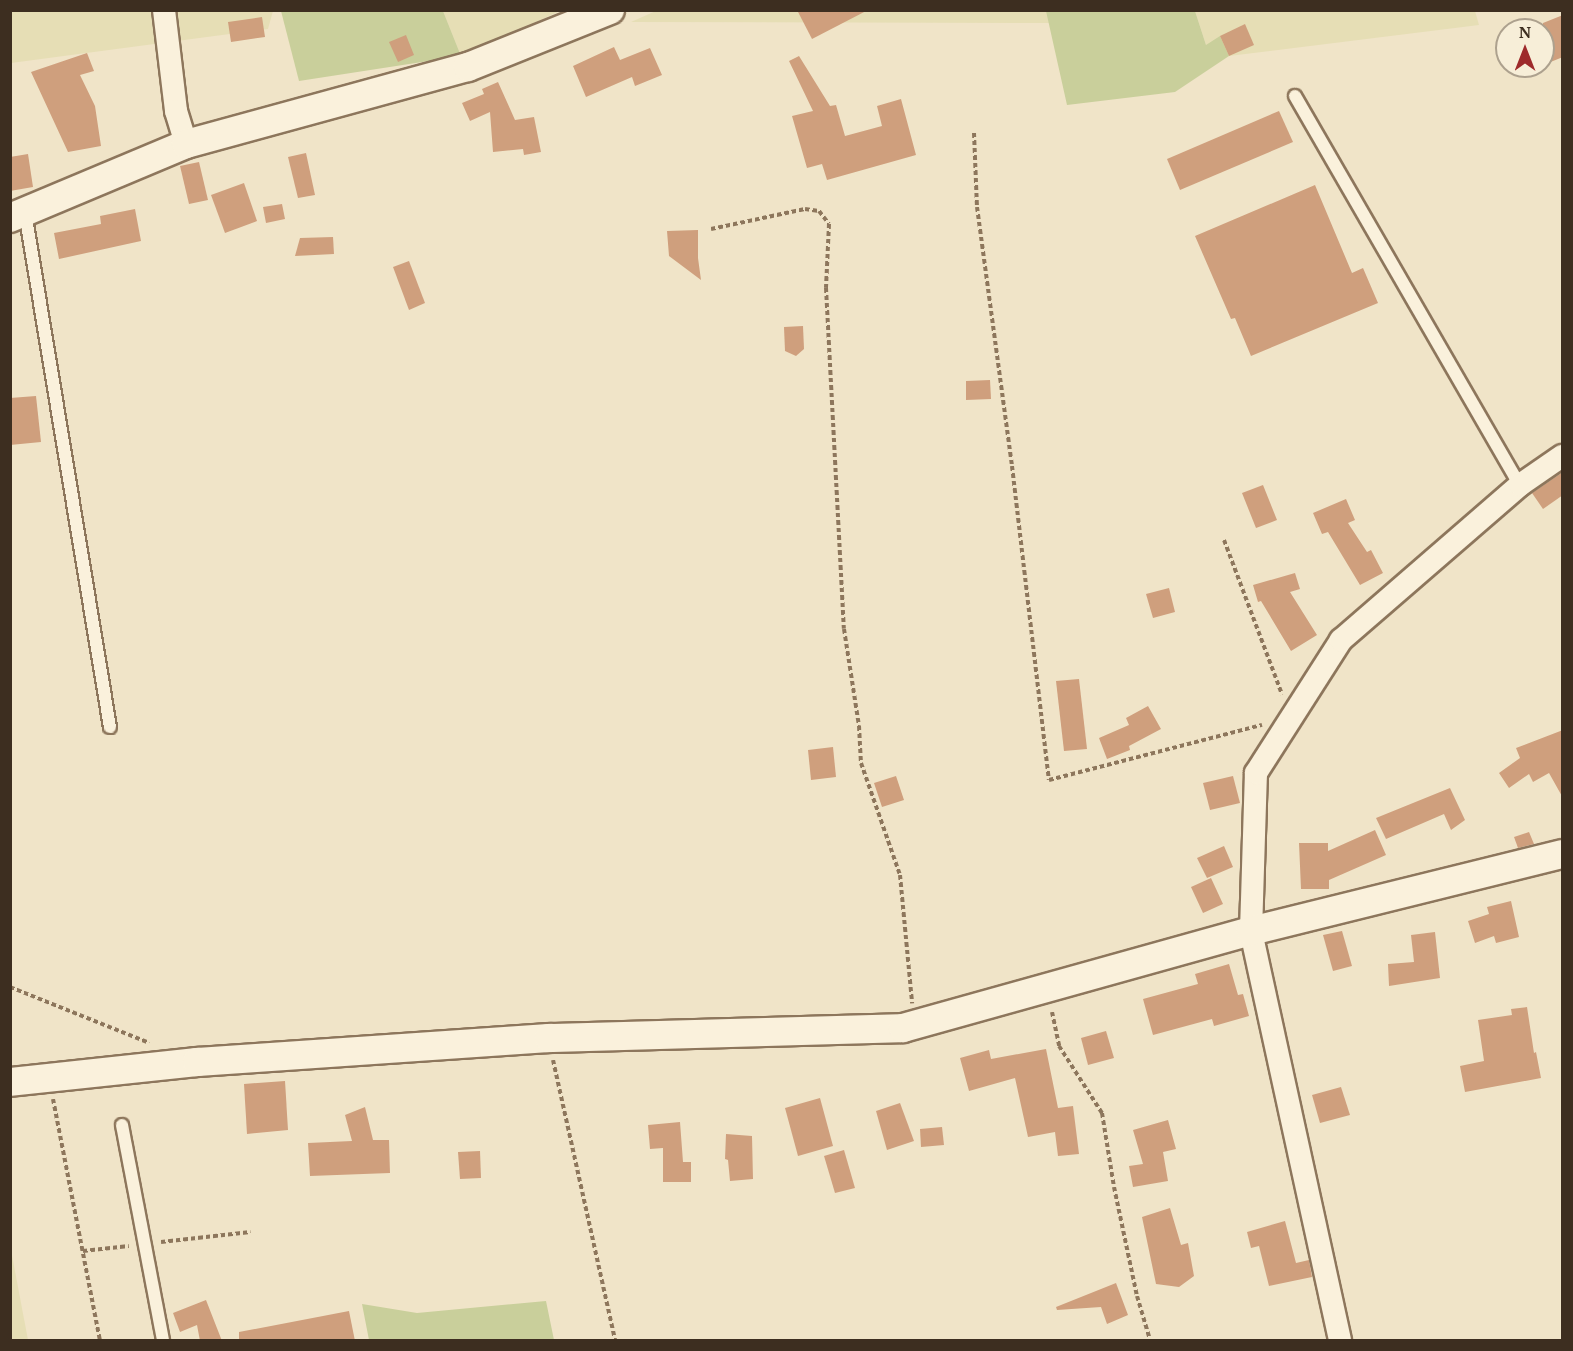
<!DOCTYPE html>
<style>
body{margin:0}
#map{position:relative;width:1573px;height:1351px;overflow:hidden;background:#f0e4c8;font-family:"PT Serif",serif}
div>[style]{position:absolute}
.farmland>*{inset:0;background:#e6deb5}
.green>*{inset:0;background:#c9cf9b}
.building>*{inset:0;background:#cf9f7d}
.path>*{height:4px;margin-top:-2px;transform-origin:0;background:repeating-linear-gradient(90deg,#8d765c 0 4.5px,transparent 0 7.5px)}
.roads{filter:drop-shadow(2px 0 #8d765c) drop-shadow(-2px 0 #8d765c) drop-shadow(0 2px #8d765c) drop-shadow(0 -2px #8d765c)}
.service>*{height:12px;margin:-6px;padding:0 6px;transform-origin:6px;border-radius:6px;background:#faf1dc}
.minor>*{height:22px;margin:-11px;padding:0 11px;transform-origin:11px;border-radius:11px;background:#faf1dc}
.tertiary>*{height:28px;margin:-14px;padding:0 14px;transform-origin:14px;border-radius:14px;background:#faf1dc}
span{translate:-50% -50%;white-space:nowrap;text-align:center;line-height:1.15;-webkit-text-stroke:4.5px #f7eed8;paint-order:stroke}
.frame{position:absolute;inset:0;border:12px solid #3d2e20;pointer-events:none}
.north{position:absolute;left:1495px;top:18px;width:60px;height:60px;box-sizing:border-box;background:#f7eed8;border:2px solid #ada18e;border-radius:50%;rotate:0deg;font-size:16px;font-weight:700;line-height:24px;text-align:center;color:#3d2e20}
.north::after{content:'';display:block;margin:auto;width:21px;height:27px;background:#9e2a2b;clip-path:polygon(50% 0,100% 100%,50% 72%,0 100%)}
</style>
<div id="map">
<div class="farmland">
<i style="clip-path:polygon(658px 10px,1046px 10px,1051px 23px,631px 22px)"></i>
<i style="clip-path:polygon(10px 11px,273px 11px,268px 29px,11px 63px)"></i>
<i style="clip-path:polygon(443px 11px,560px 11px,461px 56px)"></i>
<i style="clip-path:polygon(1195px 11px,1475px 11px,1479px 25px,1229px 56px,1206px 45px)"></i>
<i style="clip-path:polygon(11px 1250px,28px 1340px,11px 1340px)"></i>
</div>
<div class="green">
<i style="clip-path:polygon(281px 11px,443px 11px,461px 56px,299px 81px)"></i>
<i style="clip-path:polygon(1046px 11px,1195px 11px,1206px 45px,1220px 36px,1229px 56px,1175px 92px,1067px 105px)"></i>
<i style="clip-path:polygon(546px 1301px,554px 1340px,369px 1340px,362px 1304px,417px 1313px)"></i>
</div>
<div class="building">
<i style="clip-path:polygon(797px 10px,868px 10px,812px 39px)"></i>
<i style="clip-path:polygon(1563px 15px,1563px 57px,1543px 65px,1543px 23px)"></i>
<i style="clip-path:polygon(262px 17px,265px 37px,231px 42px,228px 22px)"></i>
<i style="clip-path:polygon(1245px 24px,1254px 45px,1229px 56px,1220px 36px)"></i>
<i style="clip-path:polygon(406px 35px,414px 55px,398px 62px,389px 42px)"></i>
<i style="clip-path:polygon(614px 47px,620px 60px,650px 48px,662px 75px,635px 86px,632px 77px,586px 97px,573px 66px)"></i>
<i style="clip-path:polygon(87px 53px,94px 71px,80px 75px,95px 106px,101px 146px,68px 152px,31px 72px)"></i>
<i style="clip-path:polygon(799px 56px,830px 106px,836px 105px,845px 136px,882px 126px,877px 106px,901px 99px,916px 155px,827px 180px,822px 164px,807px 168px,792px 116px,813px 111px,789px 61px)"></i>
<i style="clip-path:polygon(498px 82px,515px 120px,534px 117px,541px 152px,524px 155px,523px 149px,493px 152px,490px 112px,470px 121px,462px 103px,484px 94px,482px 89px)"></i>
<i style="clip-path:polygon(1279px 111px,1293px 142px,1180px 190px,1167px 159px)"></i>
<i style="clip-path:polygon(306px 153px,315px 195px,298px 198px,288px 157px)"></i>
<i style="clip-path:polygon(28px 154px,33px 187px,10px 191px,10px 157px)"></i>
<i style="clip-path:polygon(199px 162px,208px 200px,189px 204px,180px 166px)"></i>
<i style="clip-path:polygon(244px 183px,257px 221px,225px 233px,211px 195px)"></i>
<i style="clip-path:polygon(1315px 185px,1352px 273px,1363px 268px,1378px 303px,1251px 356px,1235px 318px,1231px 319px,1195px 236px)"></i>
<i style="clip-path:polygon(282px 204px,285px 219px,266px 223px,263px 207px)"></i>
<i style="clip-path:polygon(135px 209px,141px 241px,59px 259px,54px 233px,101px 224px,100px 216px)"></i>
<i style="clip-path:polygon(698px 230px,698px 258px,701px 280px,669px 256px,667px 231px)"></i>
<i style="clip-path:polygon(333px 237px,334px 254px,295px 256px,300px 238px)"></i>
<i style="clip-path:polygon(409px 261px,425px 303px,409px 310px,393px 267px)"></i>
<i style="clip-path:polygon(803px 326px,804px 349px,796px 356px,785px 351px,784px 327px)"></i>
<i style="clip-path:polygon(990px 380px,991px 399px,966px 400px,966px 381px)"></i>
<i style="clip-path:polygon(36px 396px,41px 442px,10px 445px,10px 398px)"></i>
<i style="clip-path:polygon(1563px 472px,1563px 495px,1543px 509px,1532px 493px)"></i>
<i style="clip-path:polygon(1263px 485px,1277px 520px,1256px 528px,1242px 493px)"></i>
<i style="clip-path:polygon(1346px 499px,1355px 520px,1348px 523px,1367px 552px,1371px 550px,1383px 573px,1360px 585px,1328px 532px,1322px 534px,1313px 513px)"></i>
<i style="clip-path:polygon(1295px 573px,1300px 589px,1290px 592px,1317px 635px,1291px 651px,1261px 601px,1258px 602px,1253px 585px)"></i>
<i style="clip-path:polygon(1169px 588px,1175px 612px,1153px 618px,1146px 594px)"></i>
<i style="clip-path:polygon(1079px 679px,1087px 749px,1064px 751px,1056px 681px)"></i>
<i style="clip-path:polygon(1148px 706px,1161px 729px,1129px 746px,1130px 750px,1107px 759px,1099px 738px,1129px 725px,1126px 718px)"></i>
<i style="clip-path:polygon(1563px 730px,1563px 798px,1549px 773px,1533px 782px,1529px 774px,1509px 788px,1499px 773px,1520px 758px,1516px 748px)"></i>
<i style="clip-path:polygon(833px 747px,836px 777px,811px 780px,808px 750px)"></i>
<i style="clip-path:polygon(896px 776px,904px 800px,882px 807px,874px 783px)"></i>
<i style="clip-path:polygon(1233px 776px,1240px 803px,1210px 810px,1203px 783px)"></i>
<i style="clip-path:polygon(1450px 788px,1465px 820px,1451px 830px,1444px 814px,1386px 839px,1376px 818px)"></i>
<i style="clip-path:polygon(1375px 830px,1386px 855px,1329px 880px,1329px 889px,1301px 889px,1299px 843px,1328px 843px,1328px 851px)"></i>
<i style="clip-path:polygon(1529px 832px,1534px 844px,1518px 848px,1514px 837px)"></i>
<i style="clip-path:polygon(1224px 846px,1233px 867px,1207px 878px,1197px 858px)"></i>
<i style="clip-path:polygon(1211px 878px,1223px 904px,1203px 913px,1191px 887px)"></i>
<i style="clip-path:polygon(1511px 901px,1519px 937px,1496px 943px,1494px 936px,1475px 943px,1468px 921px,1489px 914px,1487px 907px)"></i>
<i style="clip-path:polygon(1342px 931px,1352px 966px,1333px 971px,1323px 935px)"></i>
<i style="clip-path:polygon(1435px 932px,1440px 978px,1389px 986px,1388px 964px,1414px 962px,1411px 935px)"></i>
<i style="clip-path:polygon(1229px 964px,1238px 995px,1243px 994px,1249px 1016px,1214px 1026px,1212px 1019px,1153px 1035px,1143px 999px,1198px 984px,1195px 974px)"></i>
<i style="clip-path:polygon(1527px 1007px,1534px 1053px,1536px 1052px,1541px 1078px,1465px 1092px,1460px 1066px,1484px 1061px,1478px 1020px,1512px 1015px,1511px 1009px)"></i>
<i style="clip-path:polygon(1106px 1031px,1114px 1058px,1088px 1065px,1081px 1038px)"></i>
<i style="clip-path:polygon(1046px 1049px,1058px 1108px,1073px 1106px,1079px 1154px,1058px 1156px,1055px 1132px,1028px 1137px,1015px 1078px,969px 1091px,960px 1058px,989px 1050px,991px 1059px)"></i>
<i style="clip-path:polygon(285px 1081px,288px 1130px,247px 1134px,244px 1084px)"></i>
<i style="clip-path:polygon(1341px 1087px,1350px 1115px,1320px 1123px,1312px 1095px)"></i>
<i style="clip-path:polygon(820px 1098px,833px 1146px,798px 1156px,785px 1108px)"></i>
<i style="clip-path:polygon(900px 1103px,914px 1141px,887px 1150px,876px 1111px)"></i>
<i style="clip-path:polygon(365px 1107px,373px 1140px,389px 1140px,390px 1173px,310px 1176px,308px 1143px,352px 1141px,345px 1115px)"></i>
<i style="clip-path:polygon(1168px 1120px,1176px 1149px,1163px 1152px,1168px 1181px,1133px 1187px,1129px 1166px,1143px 1164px,1133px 1130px)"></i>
<i style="clip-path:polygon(680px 1122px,683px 1162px,691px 1162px,691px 1182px,663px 1182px,663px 1148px,650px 1149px,648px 1125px)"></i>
<i style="clip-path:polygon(942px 1127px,944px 1145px,921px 1147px,920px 1129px)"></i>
<i style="clip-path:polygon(726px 1134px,752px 1136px,753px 1179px,730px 1181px,728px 1160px,725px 1159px)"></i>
<i style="clip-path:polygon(844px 1150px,855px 1188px,835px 1193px,824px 1156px)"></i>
<i style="clip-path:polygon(480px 1151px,481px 1178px,460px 1179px,458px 1152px)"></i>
<i style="clip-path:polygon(1170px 1208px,1181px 1245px,1188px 1243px,1194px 1276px,1179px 1287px,1156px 1284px,1142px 1217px)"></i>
<i style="clip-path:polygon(1285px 1221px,1296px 1263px,1309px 1260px,1312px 1277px,1269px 1286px,1259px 1246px,1251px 1248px,1247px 1232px)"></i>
<i style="clip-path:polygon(1116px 1283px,1128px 1315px,1107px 1324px,1101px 1307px,1057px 1310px,1056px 1307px)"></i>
<i style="clip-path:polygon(206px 1300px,222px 1341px,200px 1341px,197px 1325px,180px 1332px,173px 1313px)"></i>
<i style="clip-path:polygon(349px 1311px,355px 1341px,239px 1341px,239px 1332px)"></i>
</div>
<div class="path">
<i style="left:974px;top:133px;width:74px;rotate:87.7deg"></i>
<i style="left:977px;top:207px;width:261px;rotate:82.3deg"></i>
<i style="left:1012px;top:466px;width:316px;rotate:83.3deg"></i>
<i style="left:1049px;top:780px;width:220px;rotate:-14.5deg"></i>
<i style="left:711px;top:229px;width:96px;rotate:-12deg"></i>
<i style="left:805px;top:209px;width:14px;rotate:8deg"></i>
<i style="left:819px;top:211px;width:16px;rotate:52deg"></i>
<i style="left:829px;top:224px;width:64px;rotate:92.7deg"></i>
<i style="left:826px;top:288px;width:341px;rotate:87deg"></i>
<i style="left:844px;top:629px;width:98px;rotate:81.2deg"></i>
<i style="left:859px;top:726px;width:37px;rotate:87deg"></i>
<i style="left:861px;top:763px;width:119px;rotate:70.8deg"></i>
<i style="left:900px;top:875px;width:129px;rotate:84.6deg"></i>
<i style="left:1224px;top:540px;width:165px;rotate:69.4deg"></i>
<i style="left:10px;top:987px;width:150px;rotate:21.9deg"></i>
<i style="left:1052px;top:1012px;width:35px;rotate:78deg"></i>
<i style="left:1059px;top:1046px;width:80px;rotate:57.3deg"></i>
<i style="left:1102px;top:1113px;width:75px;rotate:80.8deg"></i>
<i style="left:1114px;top:1187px;width:111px;rotate:78.1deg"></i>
<i style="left:1137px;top:1296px;width:46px;rotate:73.5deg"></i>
<i style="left:553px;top:1060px;width:287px;rotate:77.5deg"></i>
<i style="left:53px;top:1099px;width:246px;rotate:79deg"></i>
<i style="left:161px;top:1242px;width:90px;rotate:-6.4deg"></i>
<i style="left:83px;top:1251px;width:46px;rotate:-6.2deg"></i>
</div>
<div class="roads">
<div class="service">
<i style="left:1295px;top:96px;width:449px;rotate:60deg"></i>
<i style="left:25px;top:212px;width:522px;rotate:80.63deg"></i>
<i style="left:122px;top:1125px;width:219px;rotate:79.2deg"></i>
</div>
<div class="minor">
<i style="left:164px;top:10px;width:102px;rotate:83.2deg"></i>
<i style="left:176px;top:111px;width:34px;rotate:73deg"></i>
<i style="left:1340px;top:1340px;width:419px;rotate:-102.3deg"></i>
<i style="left:1251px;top:931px;width:158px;rotate:-88.2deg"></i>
<i style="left:1256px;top:773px;width:158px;rotate:-57.4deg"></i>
<i style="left:1341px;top:640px;width:237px;rotate:-40.9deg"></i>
<i style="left:1520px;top:485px;width:51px;rotate:-34.6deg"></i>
</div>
<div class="tertiary">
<i style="left:10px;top:218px;width:191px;rotate:-22.8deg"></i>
<i style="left:186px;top:144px;width:292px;rotate:-15.3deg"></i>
<i style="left:468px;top:67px;width:153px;rotate:-21.9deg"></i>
<i style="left:10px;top:1082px;width:188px;rotate:-6.1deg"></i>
<i style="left:197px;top:1062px;width:353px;rotate:-3.9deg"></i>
<i style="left:549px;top:1038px;width:354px;rotate:-1.6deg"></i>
<i style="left:903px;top:1028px;width:361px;rotate:-15.6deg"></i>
<i style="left:1251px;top:931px;width:320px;rotate:-13.9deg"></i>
</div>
</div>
<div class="frame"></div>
<div class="north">N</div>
</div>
